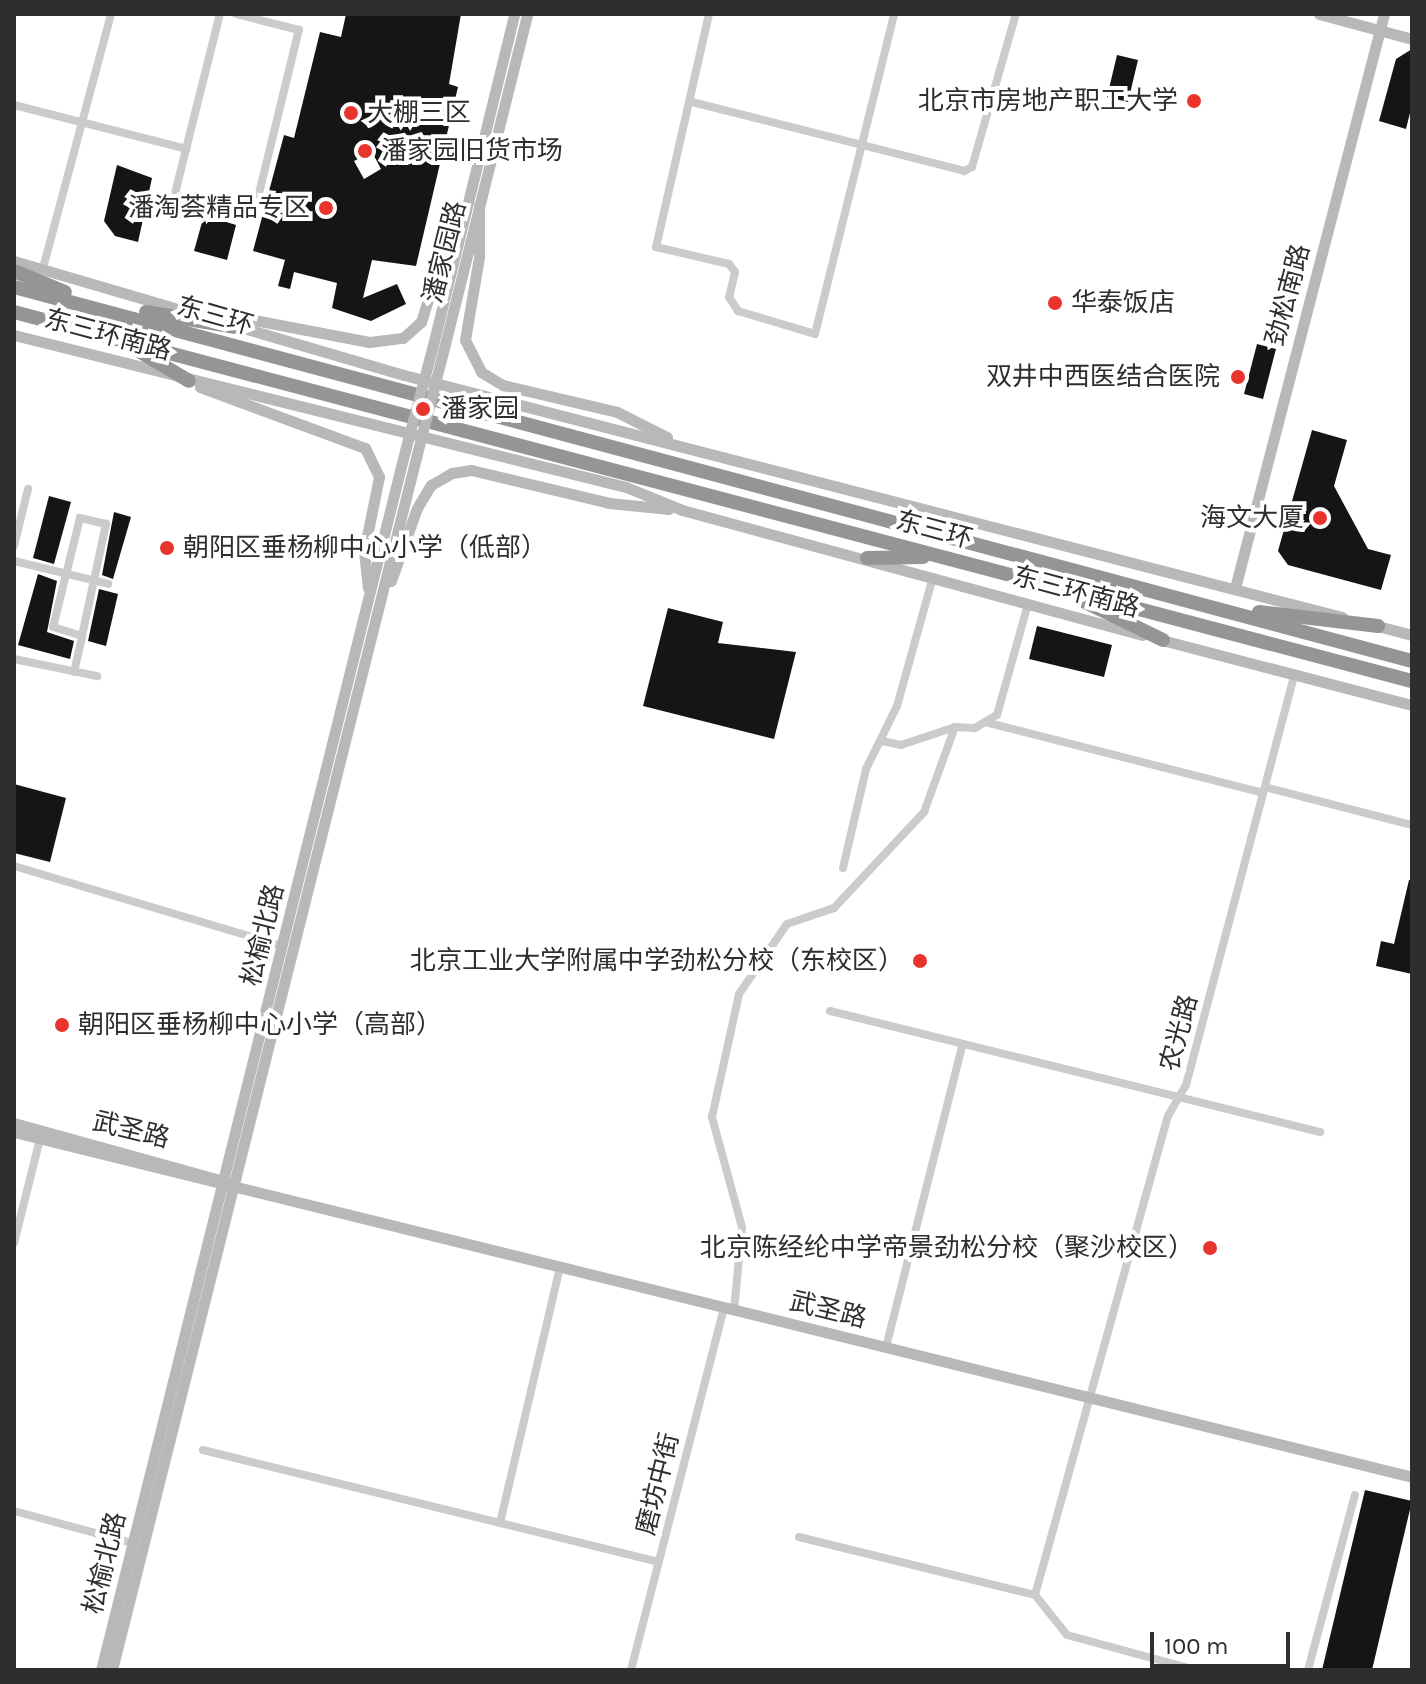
<!DOCTYPE html>
<meta charset="utf-8">
<style>
body{margin:0}
#map{position:relative;width:1426px;height:1684px;overflow:hidden;background:#fff;font-family:Karla,"Noto Sans SC",sans-serif}
div>[style]{position:absolute}
.building>*{inset:0;background:#151515}
.street>*{height:8px;margin:-4px;padding:0 4px;transform-origin:4px;border-radius:4px;background:#cbcbcb}
.secondary>*{height:11px;margin:-5.5px;padding:0 5.5px;transform-origin:5.5px;border-radius:5.5px;background:#b8b8b8}
.highway>*{height:14px;margin:-7px;padding:0 7px;transform-origin:7px;border-radius:7px;background:#959595}
.secondary-bridge>*{height:11px;margin:-5.5px;padding:0 5.5px;transform-origin:5.5px;border-radius:5.5px;background:#b8b8b8}
.dots>*{width:22px;height:22px;translate:-50% -50%;box-sizing:border-box;border:4px solid #fff;border-radius:50%}
span{translate:-50% -50%;white-space:nowrap;text-align:center;line-height:1.15;-webkit-text-stroke:8px #fff;paint-order:stroke}
.poi-label{font-size:26px;color:#2e2e2e}
.right{translate:-100% -50%;text-align:right}
.left{translate:0 -50%;text-align:left}
.street-label{font-size:26px;color:#2e2e2e}
.frame{position:absolute;inset:0;border:16px solid #2e2e2e;pointer-events:none}
.scale{position:absolute;left:1150px;top:1632px;width:140px;height:36px;box-sizing:border-box;border:4px solid #2e2e2e;border-top:0;padding-left:10px;font-size:24px;line-height:28px;white-space:nowrap;color:#2e2e2e;-webkit-text-stroke:6px #fff;paint-order:stroke}
</style>
<div id="map">
<div class="building">
<i style="clip-path:polygon(evenodd,346px 14px,461px 14px,449px 84px,458px 87px,416px 266px,372px 260px,363px 298px,397px 284px,406px 304px,371px 321px,332px 308px,337px 283px,294px 272px,290px 289px,278px 286px,285px 260px,253px 251px,284px 135px,294px 138px,320px 32px,341px 37px,346px 14px,372px 152px,381px 169px,364px 179px,354px 161px,372px 152px)"></i>
<i style="clip-path:polygon(1412px 49px,1412px 105px,1406px 129px,1379px 121px,1396px 59px)"></i>
<i style="clip-path:polygon(1117px 55px,1138px 60px,1128px 102px,1107px 97px)"></i>
<i style="clip-path:polygon(117px 165px,152px 178px,138px 242px,115px 236px,104px 221px)"></i>
<i style="clip-path:polygon(204px 215px,236px 225px,227px 260px,194px 251px)"></i>
<i style="clip-path:polygon(1257px 344px,1276px 349px,1263px 399px,1244px 394px)"></i>
<i style="clip-path:polygon(1312px 430px,1347px 440px,1334px 486px,1368px 549px,1391px 555px,1381px 590px,1288px 565px,1278px 551px)"></i>
<i style="clip-path:polygon(49px 496px,71px 502px,54px 564px,33px 558px)"></i>
<i style="clip-path:polygon(114px 512px,131px 517px,113px 579px,102px 575px)"></i>
<i style="clip-path:polygon(38px 574px,57px 581px,47px 632px,74px 641px,70px 659px,18px 645px)"></i>
<i style="clip-path:polygon(99px 589px,118px 594px,106px 646px,88px 641px)"></i>
<i style="clip-path:polygon(668px 608px,723px 622px,718px 643px,796px 652px,774px 739px,643px 706px)"></i>
<i style="clip-path:polygon(1037px 626px,1112px 645px,1104px 677px,1029px 659px)"></i>
<i style="clip-path:polygon(14px 784px,66px 798px,50px 862px,14px 853px)"></i>
<i style="clip-path:polygon(1409px 880px,1412px 880px,1412px 974px,1376px 966px,1381px 941px,1394px 944px)"></i>
<i style="clip-path:polygon(1365px 1490px,1412px 1501px,1372px 1670px,1322px 1670px)"></i>
</div>
<div class="street">
<i style="left:709px;top:14px;width:239px;rotate:102.8deg"></i>
<i style="left:656px;top:247px;width:75px;rotate:13.1deg"></i>
<i style="left:729px;top:264px;width:10px;rotate:53deg"></i>
<i style="left:735px;top:272px;width:26px;rotate:103deg"></i>
<i style="left:729px;top:297px;width:17px;rotate:57deg"></i>
<i style="left:738px;top:311px;width:80px;rotate:16.6deg"></i>
<i style="left:815px;top:334px;width:330px;rotate:-76.1deg"></i>
<i style="left:692px;top:102px;width:281px;rotate:14.2deg"></i>
<i style="left:964px;top:171px;width:9px;rotate:-27deg"></i>
<i style="left:972px;top:167px;width:159px;rotate:-74deg"></i>
<i style="left:14px;top:105px;width:178px;rotate:14.3deg"></i>
<i style="left:186px;top:149px;width:139px;rotate:-75.9deg"></i>
<i style="left:186px;top:149px;width:50px;rotate:103.8deg"></i>
<i style="left:174px;top:198px;width:81px;rotate:14.2deg"></i>
<i style="left:253px;top:218px;width:194px;rotate:-76.3deg"></i>
<i style="left:299px;top:30px;width:65px;rotate:-165.7deg"></i>
<i style="left:43px;top:268px;width:263px;rotate:-75deg"></i>
<i style="left:14px;top:546px;width:59px;rotate:-76.2deg"></i>
<i style="left:14px;top:561px;width:97px;rotate:13.7deg"></i>
<i style="left:14px;top:659px;width:85px;rotate:11.6deg"></i>
<i style="left:74px;top:672px;width:37px;rotate:-77deg"></i>
<i style="left:82px;top:636px;width:115px;rotate:-77.9deg"></i>
<i style="left:106px;top:524px;width:27px;rotate:-167deg"></i>
<i style="left:80px;top:518px;width:112px;rotate:103.9deg"></i>
<i style="left:53px;top:627px;width:30px;rotate:17deg"></i>
<i style="left:985px;top:722px;width:287px;rotate:14.3deg"></i>
<i style="left:882px;top:741px;width:19px;rotate:12deg"></i>
<i style="left:901px;top:745px;width:57px;rotate:-18.4deg"></i>
<i style="left:1265px;top:787px;width:152px;rotate:14.5deg"></i>
<i style="left:14px;top:866px;width:281px;rotate:16.6deg"></i>
<i style="left:843px;top:868px;width:102px;rotate:-76.9deg"></i>
<i style="left:866px;top:769px;width:70px;rotate:-63.8deg"></i>
<i style="left:897px;top:706px;width:134px;rotate:-74.4deg"></i>
<i style="left:830px;top:1011px;width:505px;rotate:13.87deg"></i>
<i style="left:14px;top:1243px;width:107px;rotate:-76deg"></i>
<i style="left:734px;top:1310px;width:83px;rotate:-84.5deg"></i>
<i style="left:742px;top:1227px;width:114px;rotate:-105.3deg"></i>
<i style="left:712px;top:1117px;width:126px;rotate:-77.6deg"></i>
<i style="left:739px;top:994px;width:85px;rotate:-55.6deg"></i>
<i style="left:787px;top:924px;width:50px;rotate:-18.8deg"></i>
<i style="left:834px;top:908px;width:132px;rotate:-46.8deg"></i>
<i style="left:924px;top:812px;width:90px;rotate:-70deg"></i>
<i style="left:955px;top:727px;width:20px;rotate:3deg"></i>
<i style="left:975px;top:728px;width:26px;rotate:-31deg"></i>
<i style="left:997px;top:715px;width:115px;rotate:-74.4deg"></i>
<i style="left:886px;top:1347px;width:310px;rotate:-75.8deg"></i>
<i style="left:203px;top:1450px;width:469px;rotate:13.8deg"></i>
<i style="left:14px;top:1511px;width:123px;rotate:15.1deg"></i>
<i style="left:500px;top:1523px;width:263px;rotate:-76.8deg"></i>
<i style="left:799px;top:1537px;width:243px;rotate:13.8deg"></i>
<i style="left:1035px;top:1595px;width:51px;rotate:51.3deg"></i>
<i style="left:1067px;top:1635px;width:134px;rotate:15.2deg"></i>
<i style="left:1035px;top:1595px;width:497px;rotate:-74.5deg"></i>
<i style="left:1168px;top:1116px;width:36px;rotate:-60deg"></i>
<i style="left:1186px;top:1085px;width:424px;rotate:-75.2deg"></i>
<i style="left:631px;top:1670px;width:375px;rotate:-75.6deg"></i>
<i style="left:1308px;top:1670px;width:181px;rotate:-75deg"></i>
</div>
<div class="secondary">
<i style="left:1319px;top:14px;width:96px;rotate:15deg"></i>
<i style="left:479px;top:205px;width:52px;rotate:90deg"></i>
<i style="left:479px;top:257px;width:84px;rotate:99.6deg"></i>
<i style="left:465px;top:340px;width:36px;rotate:63deg"></i>
<i style="left:481px;top:372px;width:26px;rotate:31deg"></i>
<i style="left:503px;top:385px;width:117px;rotate:13.3deg"></i>
<i style="left:617px;top:412px;width:56px;rotate:26.6deg"></i>
<i style="left:14px;top:261px;width:406px;rotate:16.3deg"></i>
<i style="left:404px;top:375px;width:969px;rotate:14.47deg"></i>
<i style="left:212px;top:312px;width:160px;rotate:10.8deg"></i>
<i style="left:369px;top:342px;width:34px;rotate:-7deg"></i>
<i style="left:403px;top:338px;width:24px;rotate:-42deg"></i>
<i style="left:421px;top:322px;width:77px;rotate:-72.7deg"></i>
<i style="left:444px;top:248px;width:43px;rotate:-59.3deg"></i>
<i style="left:14px;top:335px;width:631px;rotate:13.95deg"></i>
<i style="left:626px;top:487px;width:61px;rotate:22.3deg"></i>
<i style="left:682px;top:510px;width:477px;rotate:15.2deg"></i>
<i style="left:432px;top:349px;width:345px;rotate:-76.2deg"></i>
<i style="left:443px;top:352px;width:348px;rotate:-76deg"></i>
<i style="left:200px;top:387px;width:176px;rotate:20.3deg"></i>
<i style="left:365px;top:448px;width:32px;rotate:64deg"></i>
<i style="left:379px;top:477px;width:76px;rotate:101.5deg"></i>
<i style="left:364px;top:551px;width:37px;rotate:84deg"></i>
<i style="left:391px;top:581px;width:77px;rotate:-70.4deg"></i>
<i style="left:417px;top:508px;width:27px;rotate:-59deg"></i>
<i style="left:431px;top:485px;width:24px;rotate:-30deg"></i>
<i style="left:452px;top:473px;width:19px;rotate:-9deg"></i>
<i style="left:471px;top:470px;width:142px;rotate:13.4deg"></i>
<i style="left:609px;top:503px;width:60px;rotate:5.7deg"></i>
<i style="left:1235px;top:588px;width:593px;rotate:-75.45deg"></i>
<i style="left:1370px;top:624px;width:43px;rotate:14.7deg"></i>
<i style="left:1158px;top:639px;width:262px;rotate:14.6deg"></i>
<i style="left:14px;top:1123px;width:224px;rotate:15.5deg"></i>
<i style="left:14px;top:1132px;width:1440px;rotate:13.86deg"></i>
<i style="left:101px;top:1670px;width:1256px;rotate:-76deg"></i>
<i style="left:112px;top:1670px;width:1254px;rotate:-75.92deg"></i>
</div>
<div class="highway">
<i style="left:14px;top:271px;width:55px;rotate:22.4deg"></i>
<i style="left:14px;top:287px;width:1447px;rotate:14.98deg"></i>
<i style="left:14px;top:312px;width:1446px;rotate:14.79deg"></i>
<i style="left:146px;top:312px;width:91px;rotate:9.5deg"></i>
<i style="left:132px;top:347px;width:66px;rotate:30.8deg"></i>
<i style="left:867px;top:558px;width:56px;rotate:-1deg"></i>
<i style="left:1083px;top:601px;width:89px;rotate:26deg"></i>
<i style="left:1259px;top:612px;width:120px;rotate:6.7deg"></i>
</div>
<div class="secondary-bridge">
<i style="left:405px;top:451px;width:106px;rotate:-75.2deg"></i>
<i style="left:417px;top:454px;width:105px;rotate:-75.7deg"></i>
</div>
<div class="dots">
<i style="left:1194px;top:101px;background:#e8342d"></i>
<i style="left:351px;top:113px;background:#e8342d"></i>
<i style="left:365px;top:151px;background:#e8342d"></i>
<i style="left:326px;top:208px;background:#e8342d"></i>
<i style="left:1055px;top:303px;background:#e8342d"></i>
<i style="left:1238px;top:377px;background:#e8342d"></i>
<i style="left:423px;top:409px;background:#e8342d"></i>
<i style="left:1320px;top:518px;background:#e8342d"></i>
<i style="left:167px;top:548px;background:#e8342d"></i>
<i style="left:920px;top:961px;background:#e8342d"></i>
<i style="left:62px;top:1025px;background:#e8342d"></i>
<i style="left:1210px;top:1248px;background:#e8342d"></i>
</div>
<div class="poi-label">
<span class="right" style="left:1178px;top:101px">北京市房地产职工大学</span>
<span class="left" style="left:367px;top:113px">大棚三区</span>
<span class="left" style="left:381px;top:151px">潘家园旧货市场</span>
<span class="right" style="left:310px;top:208px">潘淘荟精品专区</span>
<span class="left" style="left:1071px;top:303px">华泰饭店</span>
<span class="right" style="left:1220px;top:377px">双井中西医结合医院</span>
<span class="left" style="left:441px;top:409px">潘家园</span>
<span class="right" style="left:1304px;top:518px">海文大厦</span>
<span class="left" style="left:183px;top:548px">朝阳区垂杨柳中心小学（低部）</span>
<span class="right" style="left:904px;top:961px">北京工业大学附属中学劲松分校（东校区）</span>
<span class="left" style="left:78px;top:1025px">朝阳区垂杨柳中心小学（高部）</span>
<span class="right" style="left:1194px;top:1248px">北京陈经纶中学帝景劲松分校（聚沙校区）</span>
</div>
<div class="street-label">
<span style="left:445px;top:252px;rotate:-76deg">潘家园路</span>
<span style="left:1288px;top:295px;rotate:-75deg">劲松南路</span>
<span style="left:215px;top:316px;rotate:16deg">东三环</span>
<span style="left:108px;top:335px;rotate:15deg">东三环南路</span>
<span style="left:934px;top:530px;rotate:15deg">东三环</span>
<span style="left:1076px;top:592px;rotate:15deg">东三环南路</span>
<span style="left:263px;top:935px;rotate:-76deg">松榆北路</span>
<span style="left:1179px;top:1033px;rotate:-75deg">农光路</span>
<span style="left:131px;top:1130px;rotate:14deg">武圣路</span>
<span style="left:828px;top:1310px;rotate:14deg">武圣路</span>
<span style="left:658px;top:1484px;rotate:-76deg">磨坊中街</span>
<span style="left:105px;top:1563px;rotate:-76deg">松榆北路</span>
</div>
<div class="frame"></div>
<div class="scale">100 m</div>
</div>
